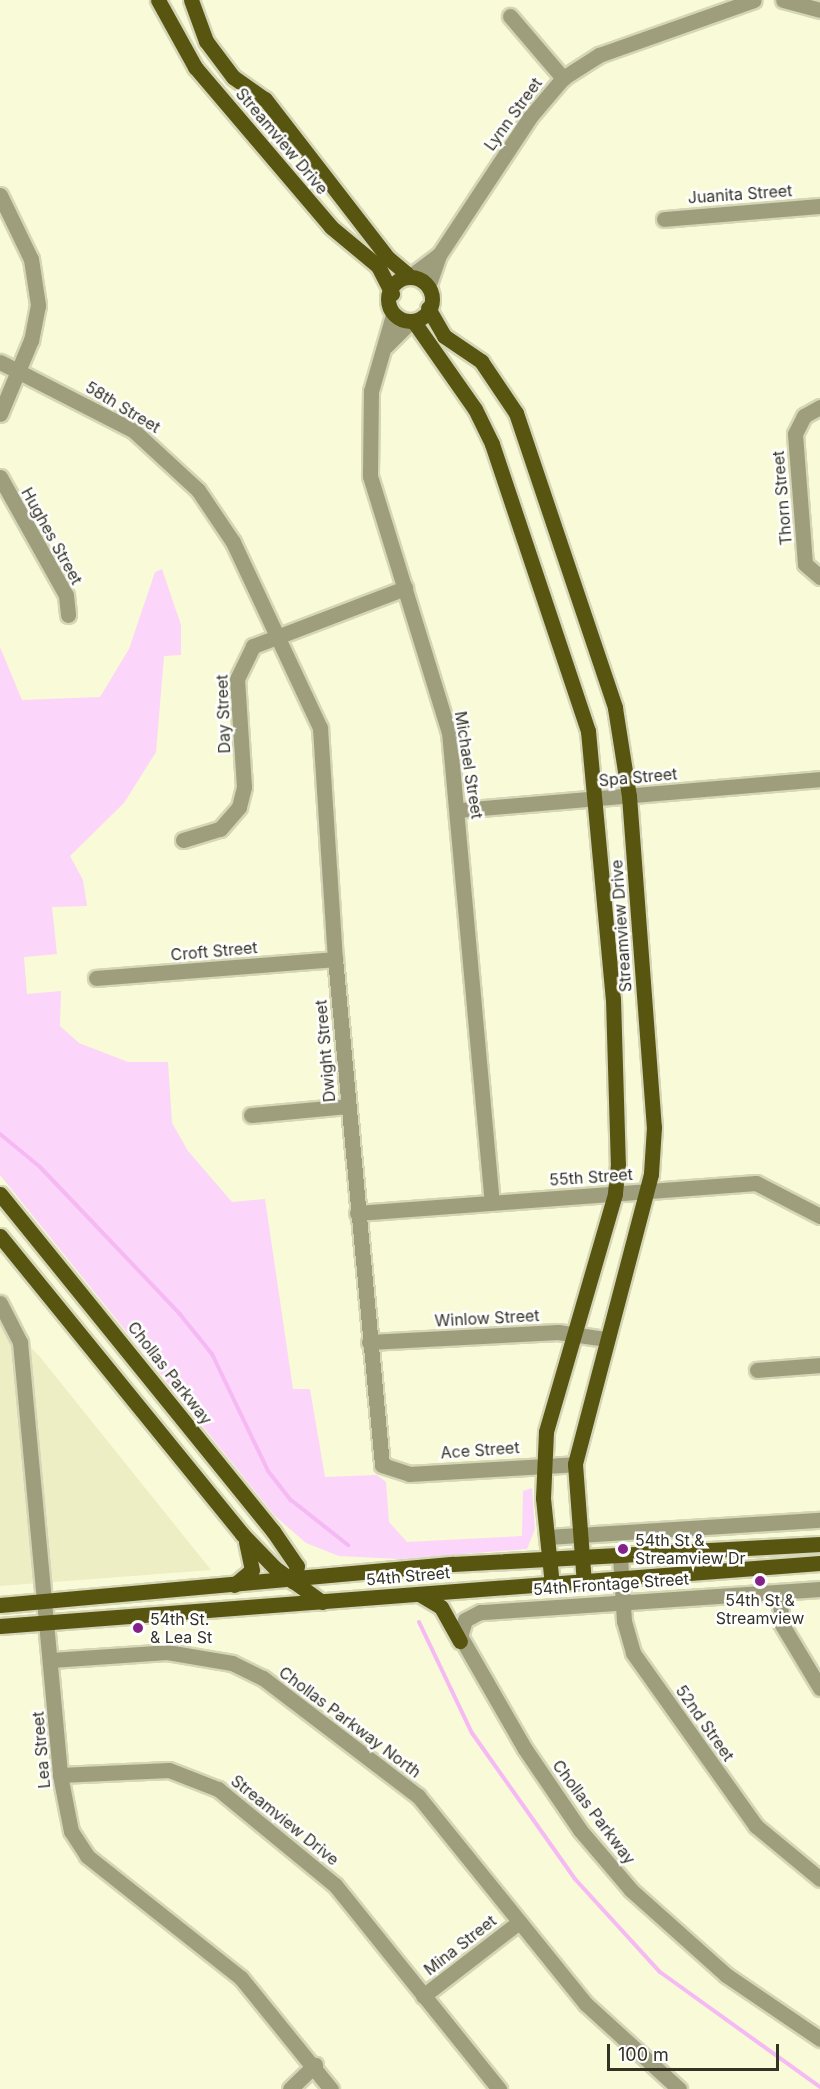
<!DOCTYPE html>
<style>
body{margin:0}
#map{position:relative;width:820px;height:2089px;overflow:hidden;background:#f9fad7;font-family:Inter,sans-serif}
div>[style]{position:absolute}
.built>*{inset:0;background:#edeec4}
.green>*{inset:0;background:#fcd5fb}
.stream>*{height:4px;margin:-2px;padding:0 2px;transform-origin:2px;border-radius:2px;background:#f5b9f4}
.roads{filter:drop-shadow(2px 0 #d5d6b7) drop-shadow(-2px 0 #d5d6b7) drop-shadow(0 2px #d5d6b7) drop-shadow(0 -2px #d5d6b7)}
.minor>*{height:15px;margin:-7.5px;padding:0 7.5px;transform-origin:7.5px;border-radius:7.5px;background:#9e9e7d}
.major>*{height:15px;margin:-7.5px;padding:0 7.5px;transform-origin:7.5px;border-radius:7.5px;background:#57550f}
.major>.ring{margin:-7.5px;padding:0;box-sizing:content-box;background:none;border:15px solid #57550f;border-radius:50%}
.dots>*{width:16px;height:16px;translate:-50% -50%;box-sizing:border-box;border:3px solid #fff;border-radius:50%}
span{translate:-50% -50%;white-space:nowrap;text-align:center;line-height:1.15;-webkit-text-stroke:5px #fff;paint-order:stroke}
.street-label{font-size:16px;color:#323225}
.poi-label{font-size:16px;color:#323225}
.left{translate:0 -50%;text-align:left}
.scale{position:absolute;left:607px;top:2044px;width:172px;height:27px;box-sizing:border-box;border:3px solid #323225;border-top:0;padding-left:8px;font-size:18px;line-height:21px;white-space:nowrap;color:#323225;-webkit-text-stroke:4px #fff;paint-order:stroke}
</style>
<div id="map">
<div class="built">
<i style="clip-path:polygon(0 1315px,40px 1357px,211px 1570px,0 1586px)"></i>
</div>
<div class="green">
<i style="clip-path:polygon(162px 569px,181px 625px,181px 655px,164px 656px,156px 752px,124px 803px,70px 856px,83px 880px,87px 906px,52px 907px,57px 954px,24px 957px,27px 994px,61px 991px,60px 1026px,79px 1043px,128px 1062px,168px 1062px,172px 1123px,188px 1151px,232px 1202px,265px 1199px,293px 1389px,310px 1389px,325px 1477px,377px 1475px,386px 1482px,389px 1522px,407px 1542px,522px 1536px,523px 1491px,532px 1488px,535px 1529px,527px 1549px,400px 1559px,339px 1556px,306px 1543px,275px 1516px,0 1175px,0 647px,22px 700px,100px 697px,129px 649px,155px 572px)"></i>
</div>
<div class="stream">
<i style="left:0;top:1134px;width:52px;rotate:39.5deg"></i>
<i style="left:40px;top:1167px;width:202px;rotate:46.4deg"></i>
<i style="left:179px;top:1313px;width:53px;rotate:51.2deg"></i>
<i style="left:212px;top:1354px;width:130px;rotate:64.4deg"></i>
<i style="left:268px;top:1471px;width:37px;rotate:52deg"></i>
<i style="left:291px;top:1500px;width:73px;rotate:38.3deg"></i>
<i style="left:419px;top:1622px;width:123px;rotate:64.5deg"></i>
<i style="left:472px;top:1733px;width:179px;rotate:54.8deg"></i>
<i style="left:575px;top:1879px;width:126px;rotate:47.6deg"></i>
<i style="left:660px;top:1972px;width:197px;rotate:35.7deg"></i>
</div>
<div class="roads">
<div class="minor">
<i style="left:783px;top:0;width:38px;rotate:15deg"></i>
<i style="left:510px;top:16px;width:82px;rotate:49.5deg"></i>
<i style="left:0;top:195px;width:71px;rotate:64.2deg"></i>
<i style="left:31px;top:259px;width:47px;rotate:81.3deg"></i>
<i style="left:38px;top:305px;width:36px;rotate:101deg"></i>
<i style="left:31px;top:340px;width:80px;rotate:112.7deg"></i>
<i style="left:664px;top:219px;width:157px;rotate:-4.8deg"></i>
<i style="left:412px;top:275px;width:34px;rotate:-37deg"></i>
<i style="left:429px;top:284px;width:31px;rotate:-71deg"></i>
<i style="left:439px;top:255px;width:165px;rotate:-56.6deg"></i>
<i style="left:530px;top:117px;width:51px;rotate:-49.8deg"></i>
<i style="left:563px;top:78px;width:43px;rotate:-32.6deg"></i>
<i style="left:599px;top:55px;width:164px;rotate:-19.5deg"></i>
<i style="left:393px;top:315px;width:79px;rotate:106.1deg"></i>
<i style="left:371px;top:391px;width:85px;rotate:90.7deg"></i>
<i style="left:370px;top:476px;width:268px;rotate:72.9deg"></i>
<i style="left:449px;top:732px;width:471px;rotate:84.8deg"></i>
<i style="left:386px;top:346px;width:34px;rotate:-45deg"></i>
<i style="left:0;top:362px;width:151px;rotate:27.2deg"></i>
<i style="left:134px;top:431px;width:87px;rotate:42.7deg"></i>
<i style="left:198px;top:490px;width:63px;rotate:56.1deg"></i>
<i style="left:233px;top:542px;width:205px;rotate:64.9deg"></i>
<i style="left:320px;top:728px;width:230px;rotate:86.3deg"></i>
<i style="left:335px;top:958px;width:509px;rotate:84.7deg"></i>
<i style="left:382px;top:1465px;width:28px;rotate:18deg"></i>
<i style="left:409px;top:1474px;width:166px;rotate:-3.4deg"></i>
<i style="left:820px;top:407px;width:18px;rotate:151deg"></i>
<i style="left:804px;top:416px;width:20px;rotate:117deg"></i>
<i style="left:795px;top:434px;width:130px;rotate:85.6deg"></i>
<i style="left:805px;top:564px;width:20px;rotate:41deg"></i>
<i style="left:0;top:477px;width:135px;rotate:60.8deg"></i>
<i style="left:66px;top:595px;width:20px;rotate:84deg"></i>
<i style="left:459px;top:810px;width:362px;rotate:-4.9deg"></i>
<i style="left:183px;top:840px;width:39px;rotate:-17deg"></i>
<i style="left:220px;top:829px;width:29px;rotate:-49deg"></i>
<i style="left:239px;top:807px;width:21px;rotate:-76deg"></i>
<i style="left:244px;top:787px;width:108px;rotate:-93.7deg"></i>
<i style="left:237px;top:679px;width:37px;rotate:-64deg"></i>
<i style="left:253px;top:646px;width:163px;rotate:-20.9deg"></i>
<i style="left:96px;top:978px;width:240px;rotate:-4.5deg"></i>
<i style="left:251px;top:1115px;width:97px;rotate:-5.3deg"></i>
<i style="left:357px;top:1213px;width:400px;rotate:-4.3deg"></i>
<i style="left:756px;top:1183px;width:72px;rotate:27.3deg"></i>
<i style="left:0;top:1303px;width:44px;rotate:62.9deg"></i>
<i style="left:20px;top:1342px;width:435px;rotate:84.7deg"></i>
<i style="left:60px;top:1775px;width:57px;rotate:78.9deg"></i>
<i style="left:71px;top:1831px;width:30px;rotate:57deg"></i>
<i style="left:87px;top:1856px;width:196px;rotate:38.4deg"></i>
<i style="left:241px;top:1978px;width:143px;rotate:51deg"></i>
<i style="left:369px;top:1342px;width:189px;rotate:-3deg"></i>
<i style="left:558px;top:1332px;width:49px;rotate:8.3deg"></i>
<i style="left:757px;top:1370px;width:63px;rotate:-4.5deg"></i>
<i style="left:547px;top:1537px;width:274px;rotate:-3.6deg"></i>
<i style="left:620px;top:1556px;width:65px;rotate:86.5deg"></i>
<i style="left:624px;top:1621px;width:33px;rotate:74deg"></i>
<i style="left:633px;top:1653px;width:212px;rotate:54.6deg"></i>
<i style="left:756px;top:1826px;width:83px;rotate:39.6deg"></i>
<i style="left:820px;top:1589px;width:341px;rotate:176.1deg"></i>
<i style="left:480px;top:1612px;width:17px;rotate:152deg"></i>
<i style="left:465px;top:1620px;width:17px;rotate:107deg"></i>
<i style="left:460px;top:1636px;width:130px;rotate:60.1deg"></i>
<i style="left:525px;top:1749px;width:98px;rotate:55.8deg"></i>
<i style="left:580px;top:1830px;width:79px;rotate:49.6deg"></i>
<i style="left:631px;top:1890px;width:127px;rotate:41.8deg"></i>
<i style="left:726px;top:1975px;width:114px;rotate:34.2deg"></i>
<i style="left:780px;top:1592px;width:31px;rotate:88deg"></i>
<i style="left:781px;top:1623px;width:76px;rotate:59deg"></i>
<i style="left:51px;top:1660px;width:116px;rotate:-3.9deg"></i>
<i style="left:167px;top:1652px;width:66px;rotate:9.6deg"></i>
<i style="left:232px;top:1663px;width:34px;rotate:26deg"></i>
<i style="left:263px;top:1678px;width:195px;rotate:37.3deg"></i>
<i style="left:418px;top:1796px;width:267px;rotate:51.1deg"></i>
<i style="left:586px;top:2004px;width:126px;rotate:42.4deg"></i>
<i style="left:60px;top:1775px;width:109px;rotate:-2.6deg"></i>
<i style="left:169px;top:1770px;width:53px;rotate:21.2deg"></i>
<i style="left:218px;top:1789px;width:151px;rotate:39.4deg"></i>
<i style="left:335px;top:1885px;width:262px;rotate:51.2deg"></i>
<i style="left:423px;top:1996px;width:121px;rotate:-37.6deg"></i>
<i style="left:290px;top:2089px;width:35px;rotate:-44deg"></i>
</div>
<div class="major">
<i style="left:158px;top:0;width:77px;rotate:61.1deg"></i>
<i style="left:195px;top:67px;width:210px;rotate:49.6deg"></i>
<i style="left:331px;top:227px;width:61px;rotate:39.7deg"></i>
<i style="left:378px;top:266px;width:31px;rotate:63deg"></i>
<i style="left:191px;top:0;width:44px;rotate:69.9deg"></i>
<i style="left:206px;top:41px;width:45px;rotate:53.1deg"></i>
<i style="left:233px;top:77px;width:39px;rotate:35deg"></i>
<i style="left:265px;top:99px;width:201px;rotate:52.3deg"></i>
<i style="left:388px;top:258px;width:25px;rotate:40deg"></i>
<i class="ring" style="left:388px;top:277px;width:29px;height:29px"></i>
<i style="left:428px;top:308px;width:32px;rotate:60deg"></i>
<i style="left:444px;top:336px;width:45px;rotate:34deg"></i>
<i style="left:481px;top:361px;width:63px;rotate:56.1deg"></i>
<i style="left:516px;top:413px;width:311px;rotate:71.4deg"></i>
<i style="left:615px;top:708px;width:89px;rotate:81deg"></i>
<i style="left:629px;top:796px;width:332px;rotate:85.7deg"></i>
<i style="left:654px;top:1127px;width:47px;rotate:93.7deg"></i>
<i style="left:651px;top:1174px;width:300px;rotate:104.7deg"></i>
<i style="left:575px;top:1464px;width:119px;rotate:85.7deg"></i>
<i style="left:414px;top:322px;width:106px;rotate:55deg"></i>
<i style="left:475px;top:409px;width:39px;rotate:64deg"></i>
<i style="left:492px;top:444px;width:303px;rotate:71.5deg"></i>
<i style="left:588px;top:731px;width:269px;rotate:84.7deg"></i>
<i style="left:613px;top:999px;width:165px;rotate:88.3deg"></i>
<i style="left:618px;top:1164px;width:30px;rotate:96deg"></i>
<i style="left:615px;top:1194px;width:248px;rotate:106.2deg"></i>
<i style="left:546px;top:1432px;width:66px;rotate:92.6deg"></i>
<i style="left:543px;top:1498px;width:87px;rotate:84.1deg"></i>
<i style="left:0;top:1194px;width:434px;rotate:51deg"></i>
<i style="left:273px;top:1531px;width:42px;rotate:55.6deg"></i>
<i style="left:297px;top:1566px;width:16px;rotate:105deg"></i>
<i style="left:0;top:1236px;width:384px;rotate:50.9deg"></i>
<i style="left:242px;top:1534px;width:47px;rotate:45.9deg"></i>
<i style="left:275px;top:1568px;width:58px;rotate:35.9deg"></i>
<i style="left:234px;top:1585px;width:23px;rotate:-40deg"></i>
<i style="left:252px;top:1570px;width:29px;rotate:-102deg"></i>
<i style="left:421px;top:1595px;width:23px;rotate:31deg"></i>
<i style="left:441px;top:1607px;width:39px;rotate:61deg"></i>
<i style="left:0;top:1605px;width:455px;rotate:-5.2deg"></i>
<i style="left:453px;top:1564px;width:368px;rotate:-3.1deg"></i>
<i style="left:0;top:1626px;width:822px;rotate:-4.39deg"></i>
</div>
</div>
<div class="dots">
<i style="left:623px;top:1549px;background:#862189"></i>
<i style="left:760px;top:1581px;background:#862189"></i>
<i style="left:138px;top:1628px;background:#862189"></i>
</div>
<div class="street-label">
<span style="left:513px;top:114px;rotate:-54deg">Lynn Street</span>
<span style="left:282px;top:141px;rotate:50deg">Streamview Drive</span>
<span style="left:740px;top:194px;rotate:-4deg">Juanita Street</span>
<span style="left:123px;top:407px;rotate:31deg">58th Street</span>
<span style="left:782px;top:498px;rotate:-95deg">Thorn Street</span>
<span style="left:52px;top:536px;rotate:61deg">Hughes Street</span>
<span style="left:223px;top:714px;rotate:-92deg">Day Street</span>
<span style="left:469px;top:765px;rotate:81deg">Michael Street</span>
<span style="left:638px;top:777px;rotate:-5deg">Spa Street</span>
<span style="left:621px;top:926px;rotate:-94deg">Streamview Drive</span>
<span style="left:214px;top:951px;rotate:-5deg">Croft Street</span>
<span style="left:325px;top:1051px;rotate:-95deg">Dwight Street</span>
<span style="left:591px;top:1177px;rotate:-4deg">55th Street</span>
<span style="left:487px;top:1318px;rotate:-3deg">Winlow Street</span>
<span style="left:170px;top:1373px;rotate:52deg">Chollas Parkway</span>
<span style="left:480px;top:1450px;rotate:-4deg">Ace Street</span>
<span style="left:408px;top:1576px;rotate:-5deg">54th Street</span>
<span style="left:611px;top:1584px;rotate:-4deg">54th Frontage Street</span>
<span style="left:350px;top:1722px;rotate:37deg">Chollas Parkway North</span>
<span style="left:705px;top:1723px;rotate:55deg">52nd Street</span>
<span style="left:41px;top:1750px;rotate:-95deg">Lea Street</span>
<span style="left:594px;top:1812px;rotate:53deg">Chollas Parkway</span>
<span style="left:285px;top:1820px;rotate:39deg">Streamview Drive</span>
<span style="left:460px;top:1945px;rotate:-38deg">Mina Street</span>
</div>
<div class="poi-label">
<span class="left" style="left:635px;top:1549px">54th St &amp;<br>Streamview Dr</span>
<span style="left:760px;top:1609px">54th St &amp;<br>Streamview</span>
<span class="left" style="left:150px;top:1628px">54th St.<br>&amp; Lea St</span>
</div>
<div class="scale">100 m</div>
</div>
